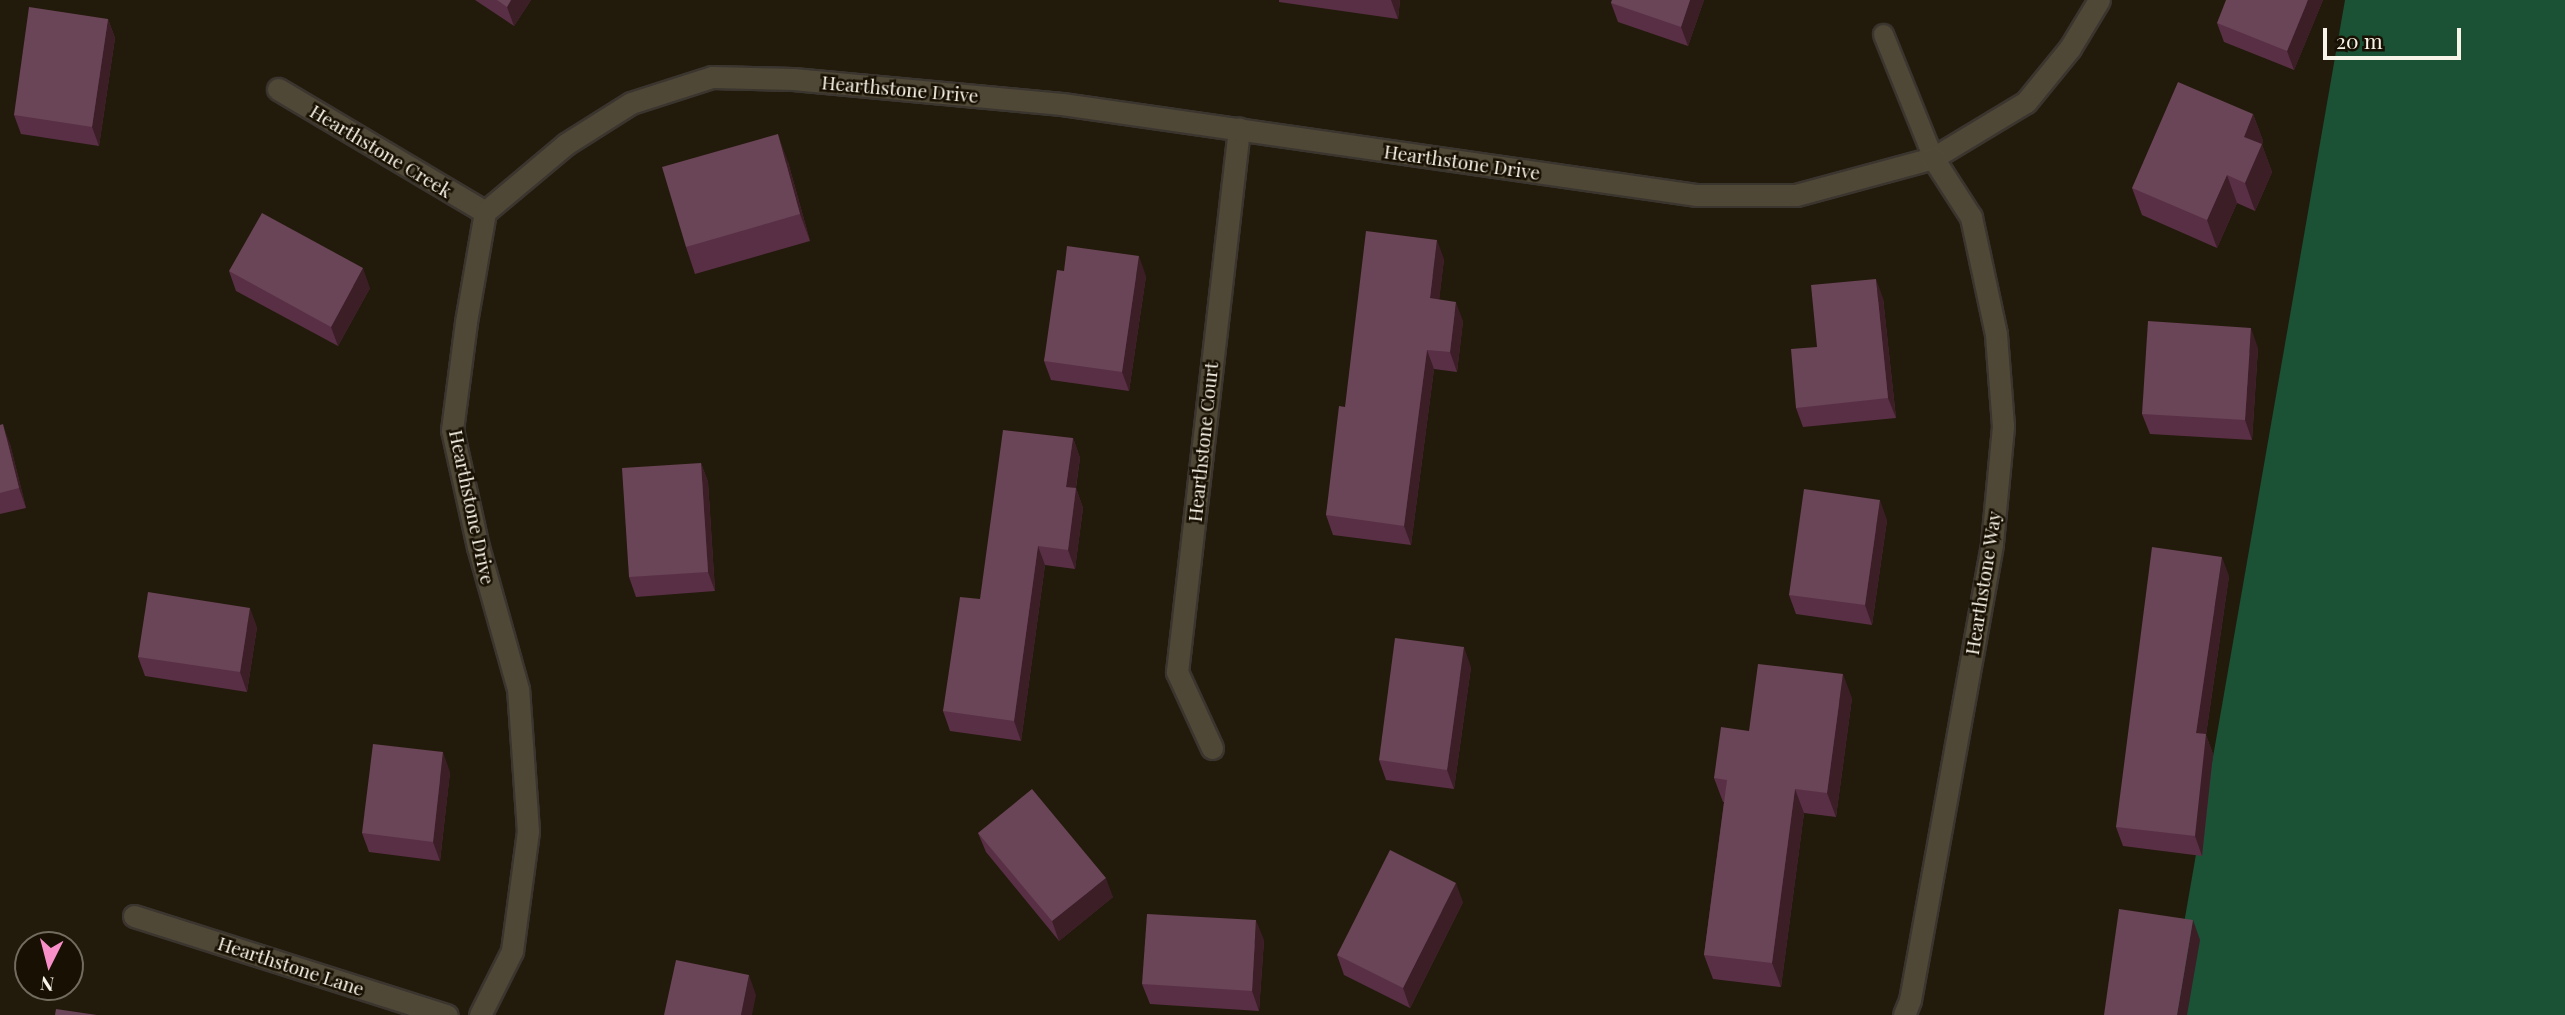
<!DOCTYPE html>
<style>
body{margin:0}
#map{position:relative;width:2565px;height:1015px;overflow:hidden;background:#221a0b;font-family:"Playfair Display",serif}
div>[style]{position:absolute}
.forest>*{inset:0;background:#1b5135}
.roads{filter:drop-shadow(2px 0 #3b352f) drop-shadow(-2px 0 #3b352f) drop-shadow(0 2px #3b352f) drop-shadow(0 -2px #3b352f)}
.lane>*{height:19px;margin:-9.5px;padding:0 9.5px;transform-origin:9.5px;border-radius:9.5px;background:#504837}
.street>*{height:21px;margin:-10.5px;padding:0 10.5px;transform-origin:10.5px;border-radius:10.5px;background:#504837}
.wall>*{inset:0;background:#592f45}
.shaded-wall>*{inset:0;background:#3c1e27}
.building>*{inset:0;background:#6a4457}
span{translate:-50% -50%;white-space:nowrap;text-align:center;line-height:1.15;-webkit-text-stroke:5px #181103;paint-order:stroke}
.street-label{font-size:19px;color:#f9f4e9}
.north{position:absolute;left:14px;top:931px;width:70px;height:70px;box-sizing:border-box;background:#181103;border:2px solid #726c5f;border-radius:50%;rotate:186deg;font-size:19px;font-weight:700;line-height:28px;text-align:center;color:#f9f4e9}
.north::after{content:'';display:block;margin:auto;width:24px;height:32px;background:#f98fc9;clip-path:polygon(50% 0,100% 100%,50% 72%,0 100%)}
.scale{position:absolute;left:2323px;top:28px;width:138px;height:32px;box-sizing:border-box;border:4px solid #f9f4e9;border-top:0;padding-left:9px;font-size:21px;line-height:24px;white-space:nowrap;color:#f9f4e9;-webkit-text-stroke:5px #181103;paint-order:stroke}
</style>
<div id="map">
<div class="forest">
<i style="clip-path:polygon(2345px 0,2565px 0,2565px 1015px,2168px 1015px)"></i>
</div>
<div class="roads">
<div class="lane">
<i style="left:1883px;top:34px;width:134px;rotate:68deg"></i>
</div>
<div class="street">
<i style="left:278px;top:89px;width:241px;rotate:30.7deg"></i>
<i style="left:1212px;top:748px;width:84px;rotate:-114.7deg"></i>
<i style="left:1177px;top:672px;width:547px;rotate:-83.49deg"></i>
<i style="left:134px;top:916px;width:328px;rotate:17.6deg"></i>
<i style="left:480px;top:1015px;width:72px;rotate:-63.4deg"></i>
<i style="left:512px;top:951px;width:121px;rotate:-82.4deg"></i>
<i style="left:528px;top:831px;width:142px;rotate:-94deg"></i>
<i style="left:518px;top:689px;width:148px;rotate:-105.7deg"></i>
<i style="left:478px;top:547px;width:120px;rotate:-102.5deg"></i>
<i style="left:452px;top:430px;width:109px;rotate:-82.6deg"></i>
<i style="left:466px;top:322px;width:112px;rotate:-80.2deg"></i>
<i style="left:485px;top:212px;width:106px;rotate:-40deg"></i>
<i style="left:566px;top:144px;width:77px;rotate:-32.2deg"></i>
<i style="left:631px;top:103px;width:85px;rotate:-17.8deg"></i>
<i style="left:712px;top:77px;width:81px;rotate:1.4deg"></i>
<i style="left:793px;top:79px;width:270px;rotate:5.3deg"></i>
<i style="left:1062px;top:104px;width:640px;rotate:8.17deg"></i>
<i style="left:1696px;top:195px;width:100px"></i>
<i style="left:1796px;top:195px;width:142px;rotate:-15.1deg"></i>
<i style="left:1933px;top:158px;width:109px;rotate:-31.1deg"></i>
<i style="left:2026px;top:102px;width:70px;rotate:-50.8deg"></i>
<i style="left:2070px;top:48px;width:56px;rotate:-58.9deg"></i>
<i style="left:1904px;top:1015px;width:16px;rotate:-68deg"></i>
<i style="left:1910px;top:1000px;width:464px;rotate:-79.8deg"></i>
<i style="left:1992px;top:543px;width:118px;rotate:-84.6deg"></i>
<i style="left:2003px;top:426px;width:92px;rotate:-94.4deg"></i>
<i style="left:1996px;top:334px;width:120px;rotate:-102.1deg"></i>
<i style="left:1971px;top:217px;width:70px;rotate:-122.8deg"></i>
</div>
</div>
<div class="wall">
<i style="clip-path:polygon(475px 0,531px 0,514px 26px)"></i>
<i style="clip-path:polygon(1279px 0,1400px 0,1398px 19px,1279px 2px)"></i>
<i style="clip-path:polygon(1612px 0,1704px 0,1688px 46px,1618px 22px,1611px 3px)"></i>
<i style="clip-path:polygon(2323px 0,2294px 70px,2224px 42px,2217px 23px)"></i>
<i style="clip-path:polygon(108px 19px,115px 38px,99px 146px,21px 134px,14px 115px)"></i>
<i style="clip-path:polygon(2253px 114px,2263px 141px,2262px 145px,2272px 172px,2255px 211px,2237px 203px,2217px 248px,2142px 215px,2132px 188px)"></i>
<i style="clip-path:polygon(788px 162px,810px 241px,695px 274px,686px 247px)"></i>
<i style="clip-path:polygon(1444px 259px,1439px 300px,1463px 321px,1457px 372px,1434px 369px,1411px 545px,1333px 535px,1326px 515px,1345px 407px)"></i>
<i style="clip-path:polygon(229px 271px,370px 288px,338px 346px,236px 291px)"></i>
<i style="clip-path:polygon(1064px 271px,1146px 276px,1129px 391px,1051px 380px,1044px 361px)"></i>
<i style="clip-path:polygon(1883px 298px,1896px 418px,1803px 427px,1796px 408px,1817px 347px)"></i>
<i style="clip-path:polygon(2258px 348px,2252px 440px,2150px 434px,2142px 414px)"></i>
<i style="clip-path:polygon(0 425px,10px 444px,26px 508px,0 514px)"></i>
<i style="clip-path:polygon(1073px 438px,1080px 458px,1076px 488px,1083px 508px,1075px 569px,1045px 565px,1021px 741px,950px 731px,943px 711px,980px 599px)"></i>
<i style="clip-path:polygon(701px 463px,708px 482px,715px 591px,636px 597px,629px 577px)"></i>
<i style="clip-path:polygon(1887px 520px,1872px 625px,1796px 614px,1789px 595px)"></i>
<i style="clip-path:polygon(2229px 576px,2206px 735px,2213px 754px,2202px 856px,2123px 846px,2116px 827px)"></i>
<i style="clip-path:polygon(257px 627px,247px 692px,145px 676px,138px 657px)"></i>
<i style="clip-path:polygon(1471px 667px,1454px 789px,1386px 780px,1379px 760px)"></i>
<i style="clip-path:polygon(1852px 698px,1836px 817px,1804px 813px,1781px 987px,1713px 979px,1704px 955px,1724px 802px,1723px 802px,1714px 778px,1749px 731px)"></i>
<i style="clip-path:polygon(450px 772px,440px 861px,369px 852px,362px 833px)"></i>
<i style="clip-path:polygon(978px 833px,1113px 897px,1059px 941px,986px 852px)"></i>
<i style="clip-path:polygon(1463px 902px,1410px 1008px,1344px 975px,1337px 955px)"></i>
<i style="clip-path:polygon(1264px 940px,1259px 1011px,1150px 1004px,1142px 984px)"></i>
</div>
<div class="shaded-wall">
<i style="clip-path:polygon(511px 0,531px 0,514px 26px,507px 7px)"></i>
<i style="clip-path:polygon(1391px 0,1400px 0,1398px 19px)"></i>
<i style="clip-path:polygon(1690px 0,1704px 0,1688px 46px,1681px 27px)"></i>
<i style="clip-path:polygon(2308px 0,2323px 0,2294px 70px,2287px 51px)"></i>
<i style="clip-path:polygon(108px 19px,115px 38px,99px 146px,92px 127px)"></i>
<i style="clip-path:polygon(2253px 114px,2263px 141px,2262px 145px,2272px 172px,2255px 211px,2245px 183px,2244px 137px)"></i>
<i style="clip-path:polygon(778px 134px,788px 162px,810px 241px,800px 214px)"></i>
<i style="clip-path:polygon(2227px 175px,2237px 203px,2217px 248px,2207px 220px)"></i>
<i style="clip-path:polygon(1437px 240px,1444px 259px,1437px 318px,1430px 298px)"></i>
<i style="clip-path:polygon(1139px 256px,1146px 276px,1129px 391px,1122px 372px)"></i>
<i style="clip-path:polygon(363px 268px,370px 288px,338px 346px,331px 327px)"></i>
<i style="clip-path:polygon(1876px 279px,1883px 298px,1896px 418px,1888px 398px)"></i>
<i style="clip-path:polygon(1456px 302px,1463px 321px,1457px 372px,1450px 352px)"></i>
<i style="clip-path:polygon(2251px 328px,2258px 348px,2252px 440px,2245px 420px)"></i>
<i style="clip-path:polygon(1427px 350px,1434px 369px,1411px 545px,1404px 526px)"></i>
<i style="clip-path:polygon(3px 424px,10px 444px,26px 508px,19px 488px)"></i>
<i style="clip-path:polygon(1073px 438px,1080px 458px,1073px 507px,1066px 487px)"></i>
<i style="clip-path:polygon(701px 463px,708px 482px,715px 591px,708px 572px)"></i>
<i style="clip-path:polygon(1076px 488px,1083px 508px,1075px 569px,1068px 550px)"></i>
<i style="clip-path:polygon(1880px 500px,1887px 520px,1872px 625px,1865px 605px)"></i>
<i style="clip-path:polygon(1038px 546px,1045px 565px,1021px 741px,1014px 721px)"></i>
<i style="clip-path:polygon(2222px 557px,2229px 576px,2206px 735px,2213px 754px,2202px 856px,2195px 836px,2196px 733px)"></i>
<i style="clip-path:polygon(250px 608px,257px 627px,247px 692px,240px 672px)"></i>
<i style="clip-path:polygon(1464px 647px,1471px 667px,1454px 789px,1447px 770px)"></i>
<i style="clip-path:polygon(1843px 674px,1852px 698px,1836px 817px,1827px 793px)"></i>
<i style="clip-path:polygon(443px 752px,450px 772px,440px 861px,433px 842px)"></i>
<i style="clip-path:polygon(1795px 789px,1804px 813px,1781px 987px,1772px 963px)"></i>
<i style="clip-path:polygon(1106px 878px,1113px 897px,1059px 941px,1052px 921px)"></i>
<i style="clip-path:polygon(1456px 883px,1463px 902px,1410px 1008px,1403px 988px)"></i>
<i style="clip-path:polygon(1256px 920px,1264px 940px,1259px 1011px,1252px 991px)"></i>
<i style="clip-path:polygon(2193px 920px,2200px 940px,2187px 1015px,2177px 1015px)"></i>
<i style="clip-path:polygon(749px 975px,756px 995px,752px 1015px,741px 1015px)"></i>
</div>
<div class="building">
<i style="clip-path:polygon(497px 0,511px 0,507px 7px)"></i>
<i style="clip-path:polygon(1612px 0,1690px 0,1681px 27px,1611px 3px)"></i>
<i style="clip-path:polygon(2226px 0,2308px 0,2287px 51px,2217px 23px)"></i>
<i style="clip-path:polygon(29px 7px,108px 19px,92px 127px,14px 115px)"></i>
<i style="clip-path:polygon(2178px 82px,2253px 114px,2244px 137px,2262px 144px,2245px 183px,2227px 175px,2207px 220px,2132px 188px)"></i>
<i style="clip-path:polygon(778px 134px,800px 214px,686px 247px,662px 167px)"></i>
<i style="clip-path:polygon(262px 213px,363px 268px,331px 327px,229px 271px)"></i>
<i style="clip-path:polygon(1366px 231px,1437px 240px,1430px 298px,1456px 302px,1450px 352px,1427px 350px,1404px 526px,1326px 515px,1339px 406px,1345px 407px)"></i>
<i style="clip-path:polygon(1067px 246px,1139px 256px,1122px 372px,1044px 361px,1057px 270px,1064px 271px)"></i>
<i style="clip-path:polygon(1876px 279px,1888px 398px,1796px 408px,1791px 349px,1817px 347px,1811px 285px)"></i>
<i style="clip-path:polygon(2148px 321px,2251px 328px,2245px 420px,2142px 414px)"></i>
<i style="clip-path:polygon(3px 424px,19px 488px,0 493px,0 425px)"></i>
<i style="clip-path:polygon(1003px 430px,1073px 438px,1066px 487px,1076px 488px,1068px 550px,1038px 546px,1014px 721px,943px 711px,960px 597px,980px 599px)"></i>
<i style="clip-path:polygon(701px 463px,708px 572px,629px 577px,622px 468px)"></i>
<i style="clip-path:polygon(1804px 489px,1880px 500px,1865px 605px,1789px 595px)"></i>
<i style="clip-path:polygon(2152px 547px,2222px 557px,2196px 733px,2206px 734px,2195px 836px,2116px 827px)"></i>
<i style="clip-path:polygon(148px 592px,250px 608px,240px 672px,138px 657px)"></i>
<i style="clip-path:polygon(1395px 638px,1464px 647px,1447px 770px,1379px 760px)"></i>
<i style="clip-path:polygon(1758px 664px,1843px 674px,1827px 793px,1795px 789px,1772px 963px,1704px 955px,1727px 780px,1714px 778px,1721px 727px,1749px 731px)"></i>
<i style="clip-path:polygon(373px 744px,443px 752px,433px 842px,362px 833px)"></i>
<i style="clip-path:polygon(1032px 789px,1106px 878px,1052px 921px,978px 833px)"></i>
<i style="clip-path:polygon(1390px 850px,1456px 883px,1403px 988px,1337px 955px)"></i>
<i style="clip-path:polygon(2119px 909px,2193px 920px,2177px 1015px,2104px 1015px)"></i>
<i style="clip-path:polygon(1147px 914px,1256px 920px,1252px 991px,1142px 984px)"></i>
<i style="clip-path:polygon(676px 960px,749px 975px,741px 1015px,664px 1015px)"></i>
<i style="clip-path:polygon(56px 1009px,97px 1015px,55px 1015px)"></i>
</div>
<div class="street-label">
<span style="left:900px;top:89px;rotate:5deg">Hearthstone Drive</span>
<span style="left:381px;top:151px;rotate:31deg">Hearthstone Creek</span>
<span style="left:1462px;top:162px;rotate:8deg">Hearthstone Drive</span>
<span style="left:1203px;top:442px;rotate:-84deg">Hearthstone Court</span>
<span style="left:472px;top:507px;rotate:78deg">Hearthstone Drive</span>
<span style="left:1983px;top:583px;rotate:-81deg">Hearthstone Way</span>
<span style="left:291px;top:966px;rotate:18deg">Hearthstone Lane</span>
</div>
<div class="north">N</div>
<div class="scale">20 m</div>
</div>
